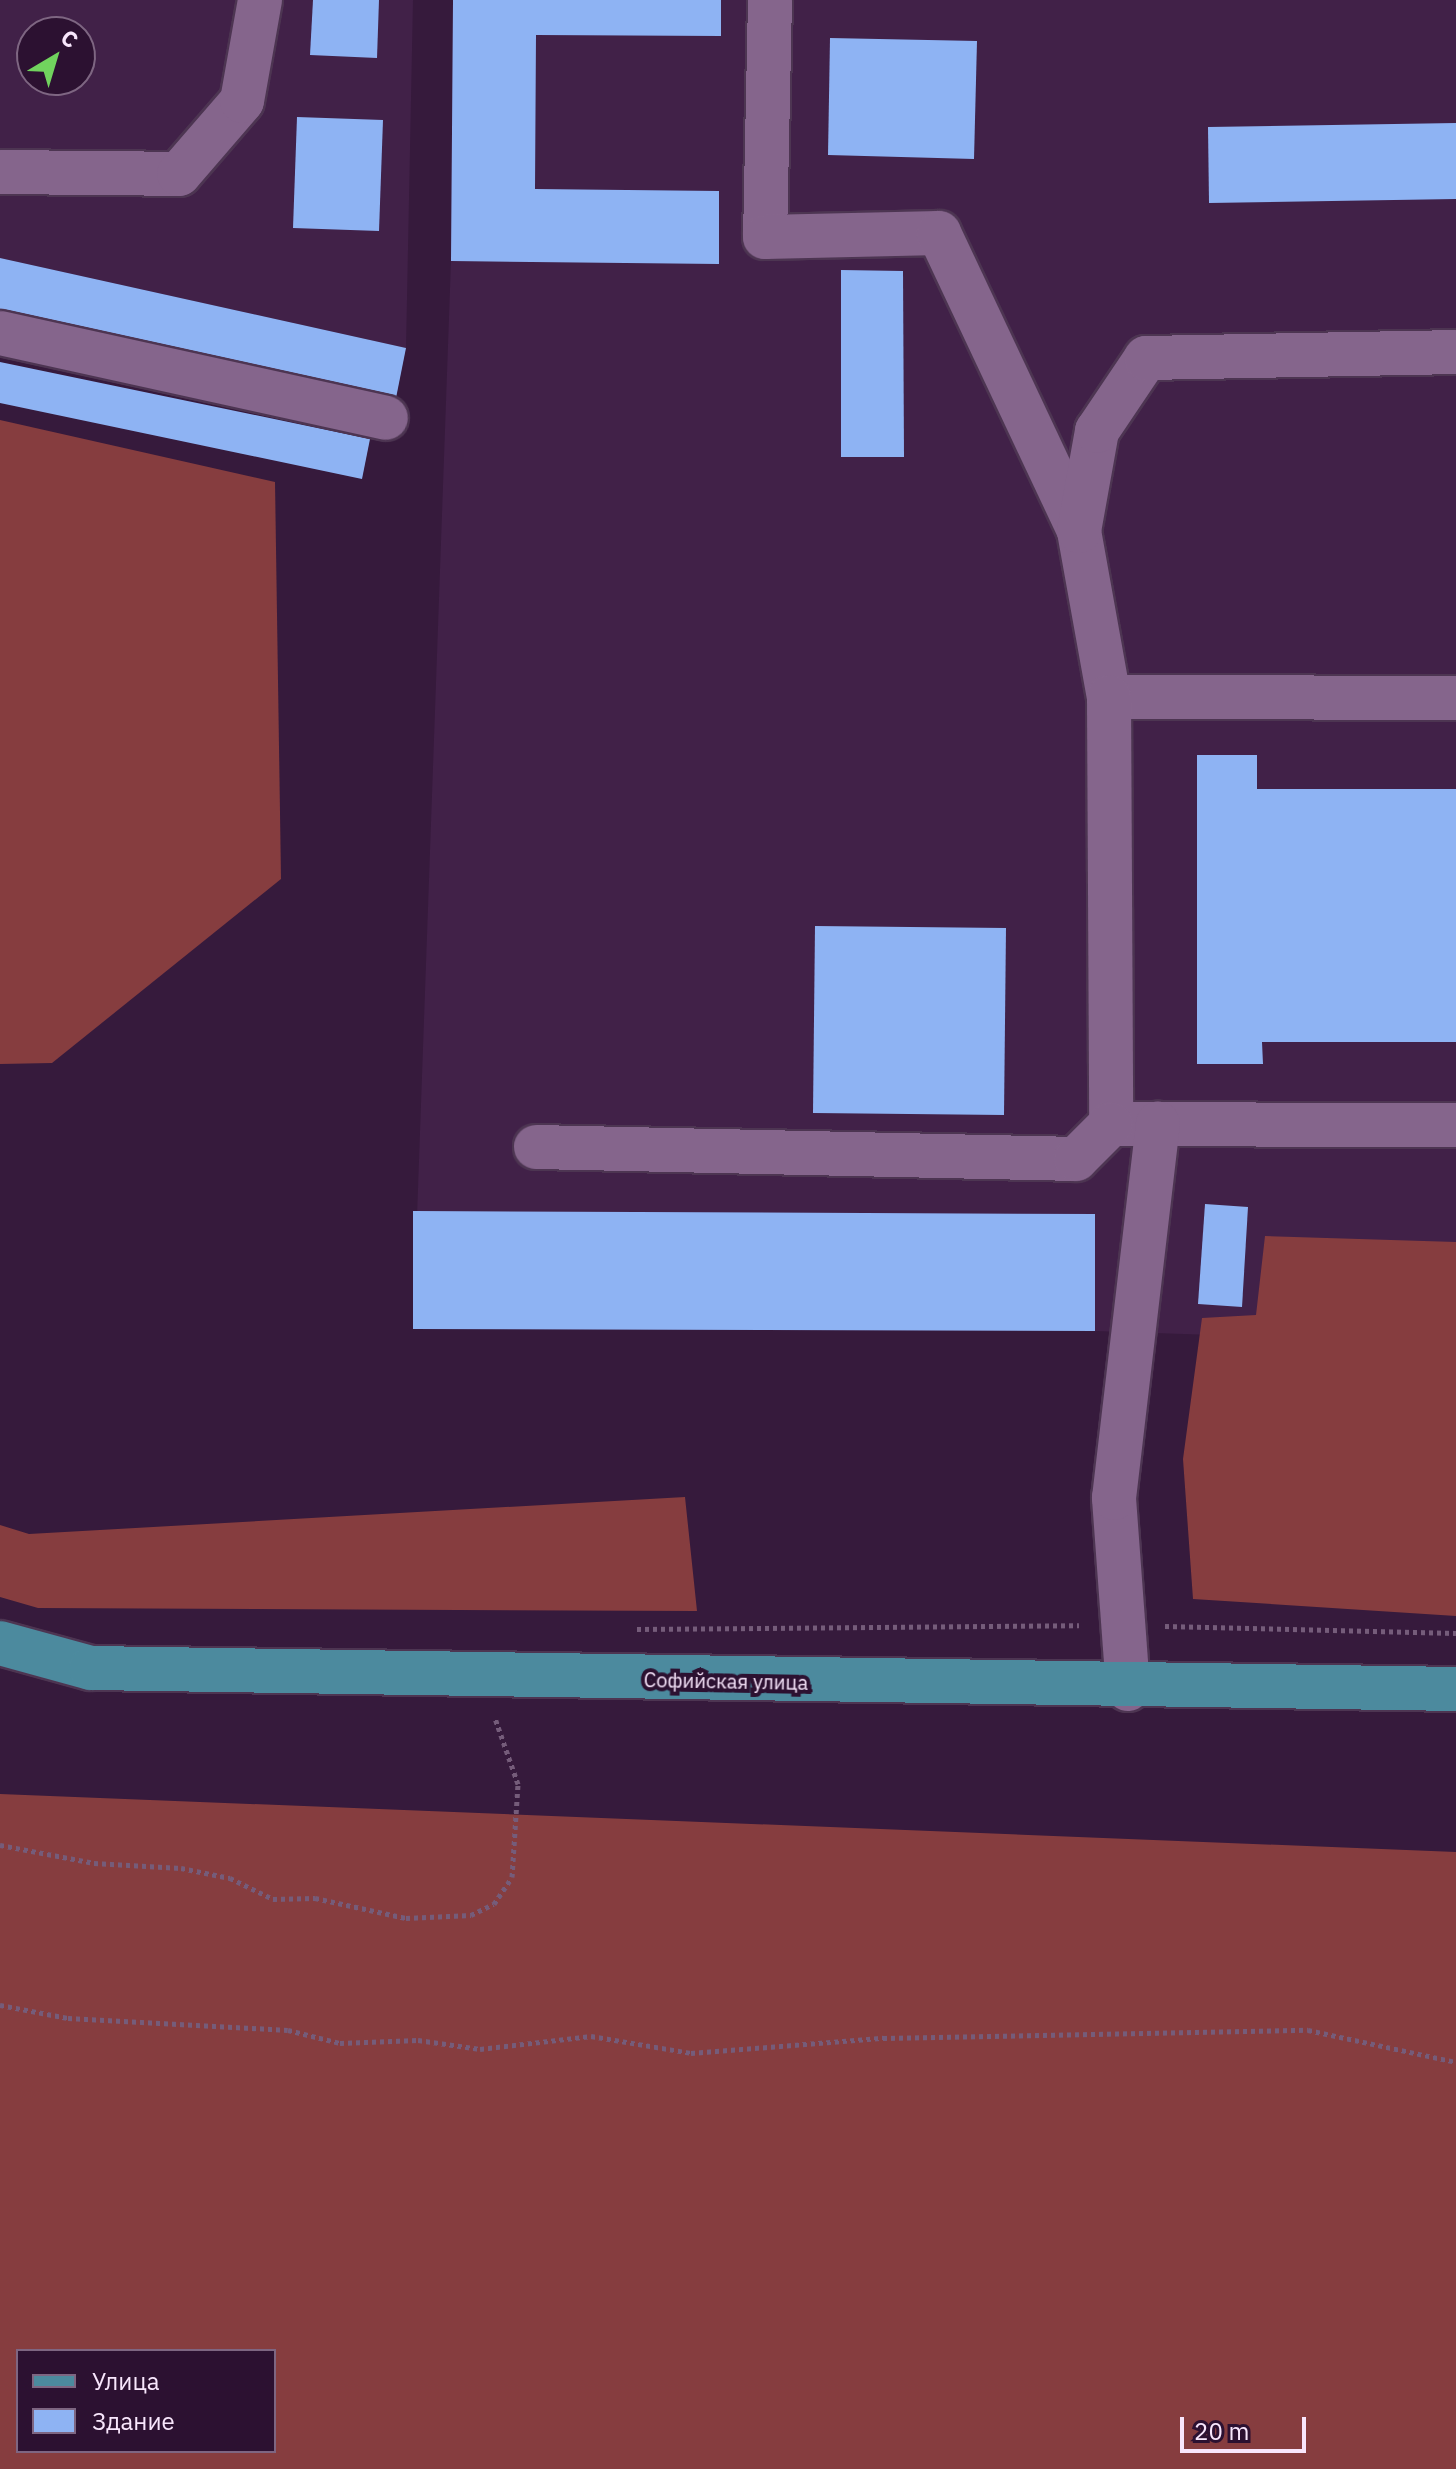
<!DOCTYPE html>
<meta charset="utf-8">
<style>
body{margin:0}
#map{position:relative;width:1456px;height:2469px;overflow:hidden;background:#361a3c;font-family:"IBM Plex Sans",sans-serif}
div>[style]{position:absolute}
.built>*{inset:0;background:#412148}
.forest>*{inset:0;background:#863d3f}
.building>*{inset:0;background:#8eb3f3}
.path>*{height:5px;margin-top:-2.5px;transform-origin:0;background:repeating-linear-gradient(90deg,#755c7a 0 4px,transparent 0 8px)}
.roads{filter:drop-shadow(2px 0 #4d3552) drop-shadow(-2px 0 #4d3552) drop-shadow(0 2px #4d3552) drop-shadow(0 -2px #4d3552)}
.minor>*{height:44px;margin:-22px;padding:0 22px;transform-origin:22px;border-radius:22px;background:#85658c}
.major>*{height:44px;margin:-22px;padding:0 22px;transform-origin:22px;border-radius:22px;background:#4c8a9e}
span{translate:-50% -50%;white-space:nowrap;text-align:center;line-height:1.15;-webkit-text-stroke:8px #2c1131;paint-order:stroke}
.street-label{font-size:20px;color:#f8e6fc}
.legend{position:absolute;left:16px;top:2349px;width:260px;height:104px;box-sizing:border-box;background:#2c1131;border:2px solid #7e6682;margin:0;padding:10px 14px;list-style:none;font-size:24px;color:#f8e6fc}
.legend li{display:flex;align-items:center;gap:16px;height:40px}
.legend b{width:40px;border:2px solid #7e6682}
.north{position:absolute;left:16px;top:16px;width:80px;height:80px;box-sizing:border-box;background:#2c1131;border:2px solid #7e6682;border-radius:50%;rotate:38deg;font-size:22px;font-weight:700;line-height:32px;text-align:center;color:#f8e6fc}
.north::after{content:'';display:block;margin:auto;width:28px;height:36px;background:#71d35e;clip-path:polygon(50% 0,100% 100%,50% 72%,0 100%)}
.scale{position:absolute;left:1180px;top:2417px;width:126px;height:36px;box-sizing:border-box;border:4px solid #f8e6fc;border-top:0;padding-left:10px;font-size:24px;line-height:28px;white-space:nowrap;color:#f8e6fc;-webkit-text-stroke:6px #2c1131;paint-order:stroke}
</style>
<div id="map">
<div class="built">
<i style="clip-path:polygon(evenodd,0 0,413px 0,406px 348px,0 258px,0 0,32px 32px,80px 32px,80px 80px,32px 80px,32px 32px)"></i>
<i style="clip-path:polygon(453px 0,1456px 0,1456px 1343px,1095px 1331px,413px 1329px,451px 261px)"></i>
</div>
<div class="forest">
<i style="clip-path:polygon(0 420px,275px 482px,281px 879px,52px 1063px,0 1064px)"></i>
<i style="clip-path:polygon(1265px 1236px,1456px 1242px,1456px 1616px,1193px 1599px,1183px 1459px,1202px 1318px,1256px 1315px)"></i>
<i style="clip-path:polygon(685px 1497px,697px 1611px,38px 1608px,0 1597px,0 1525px,29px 1534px)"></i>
<i style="clip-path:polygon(evenodd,0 1794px,1456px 1852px,1456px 2469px,0 2469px,0 1794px,274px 2351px,274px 2451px,18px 2451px,18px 2351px,274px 2351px)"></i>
</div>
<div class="building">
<i style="clip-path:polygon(313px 0,379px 0,377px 58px,310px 55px)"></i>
<i style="clip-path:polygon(453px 0,721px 0,721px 36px,536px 35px,535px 189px,719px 191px,719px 264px,451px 261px)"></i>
<i style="clip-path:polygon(830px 38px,977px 41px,974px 159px,828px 155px)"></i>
<i style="clip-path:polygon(297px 117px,383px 120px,379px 231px,293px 228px)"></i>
<i style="clip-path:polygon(1456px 123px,1456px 199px,1209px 203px,1208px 127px)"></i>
<i style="clip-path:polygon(0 258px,406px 348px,396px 398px,0 311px)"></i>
<i style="clip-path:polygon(841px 270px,903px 271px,904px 457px,841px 457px)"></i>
<i style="clip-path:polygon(0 362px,370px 439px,362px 479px,0 403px)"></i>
<i style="clip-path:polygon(1197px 755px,1257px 755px,1257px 789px,1456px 789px,1456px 1042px,1262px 1042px,1263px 1064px,1197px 1064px)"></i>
<i style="clip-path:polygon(815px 926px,1006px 928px,1004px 1115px,813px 1113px)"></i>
<i style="clip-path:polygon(1205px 1204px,1248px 1207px,1242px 1307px,1198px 1304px)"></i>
<i style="clip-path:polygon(413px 1211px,1095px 1214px,1095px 1331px,413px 1329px)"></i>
</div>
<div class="path">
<i style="left:1165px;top:1626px;width:291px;rotate:1.4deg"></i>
<i style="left:637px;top:1629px;width:442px;rotate:-0.5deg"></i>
<i style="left:0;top:1845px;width:96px;rotate:10.8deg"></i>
<i style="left:94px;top:1863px;width:87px;rotate:3.3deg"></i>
<i style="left:181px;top:1868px;width:50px;rotate:11.5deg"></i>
<i style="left:230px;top:1878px;width:48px;rotate:26deg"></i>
<i style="left:273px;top:1899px;width:42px;rotate:-1.4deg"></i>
<i style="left:315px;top:1898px;width:93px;rotate:12.4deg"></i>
<i style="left:406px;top:1918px;width:65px;rotate:-2.6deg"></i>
<i style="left:471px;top:1915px;width:25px;rotate:-26deg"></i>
<i style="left:494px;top:1904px;width:32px;rotate:-56deg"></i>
<i style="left:512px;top:1877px;width:93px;rotate:-86.3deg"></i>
<i style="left:518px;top:1784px;width:70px;rotate:-109.2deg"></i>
<i style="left:0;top:2005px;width:69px;rotate:10.8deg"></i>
<i style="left:68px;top:2018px;width:220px;rotate:3.1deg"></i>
<i style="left:288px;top:2030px;width:54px;rotate:14deg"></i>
<i style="left:340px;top:2043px;width:78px;rotate:-2.2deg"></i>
<i style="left:418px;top:2040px;width:63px;rotate:8.3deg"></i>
<i style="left:480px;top:2049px;width:112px;rotate:-6.7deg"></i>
<i style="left:591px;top:2036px;width:101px;rotate:9.6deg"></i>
<i style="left:691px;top:2053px;width:193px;rotate:-4.5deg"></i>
<i style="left:883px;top:2038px;width:425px;rotate:-1.1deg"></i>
<i style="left:1308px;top:2030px;width:151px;rotate:12.2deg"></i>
</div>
<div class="roads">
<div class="minor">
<i style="left:770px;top:0;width:237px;rotate:91.2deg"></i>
<i style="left:765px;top:237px;width:174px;rotate:-1.3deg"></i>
<i style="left:939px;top:233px;width:329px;rotate:64.8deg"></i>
<i style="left:1079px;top:531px;width:169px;rotate:79.8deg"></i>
<i style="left:0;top:172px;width:179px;rotate:0.6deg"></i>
<i style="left:179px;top:174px;width:96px;rotate:-49.2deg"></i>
<i style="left:242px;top:101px;width:103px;rotate:-79.9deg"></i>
<i style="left:0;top:333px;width:395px;rotate:12.4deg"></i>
<i style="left:1079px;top:531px;width:102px;rotate:-79.8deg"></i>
<i style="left:1097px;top:431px;width:88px;rotate:-56.1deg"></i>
<i style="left:1146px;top:358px;width:310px;rotate:-1.1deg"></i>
<i style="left:1456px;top:698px;width:347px;rotate:-179.8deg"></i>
<i style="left:1109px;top:697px;width:427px;rotate:89.7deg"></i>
<i style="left:1111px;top:1124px;width:345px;rotate:0.2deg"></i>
<i style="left:536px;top:1147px;width:540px;rotate:1.27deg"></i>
<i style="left:1076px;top:1159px;width:49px;rotate:-45deg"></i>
<i style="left:1128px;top:1689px;width:192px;rotate:-94.2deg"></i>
<i style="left:1114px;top:1498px;width:377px;rotate:-83.3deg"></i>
</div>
<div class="major">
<i style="left:0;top:1643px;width:94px;rotate:15.4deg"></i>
<i style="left:91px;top:1668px;width:1365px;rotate:0.88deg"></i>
</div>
</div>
<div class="street-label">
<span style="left:726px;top:1681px;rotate:1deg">Софийская улица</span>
</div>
<ul class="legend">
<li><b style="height:10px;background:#4c8a9e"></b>Улица</li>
<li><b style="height:22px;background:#8eb3f3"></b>Здание</li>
</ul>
<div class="north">С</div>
<div class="scale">20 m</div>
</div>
